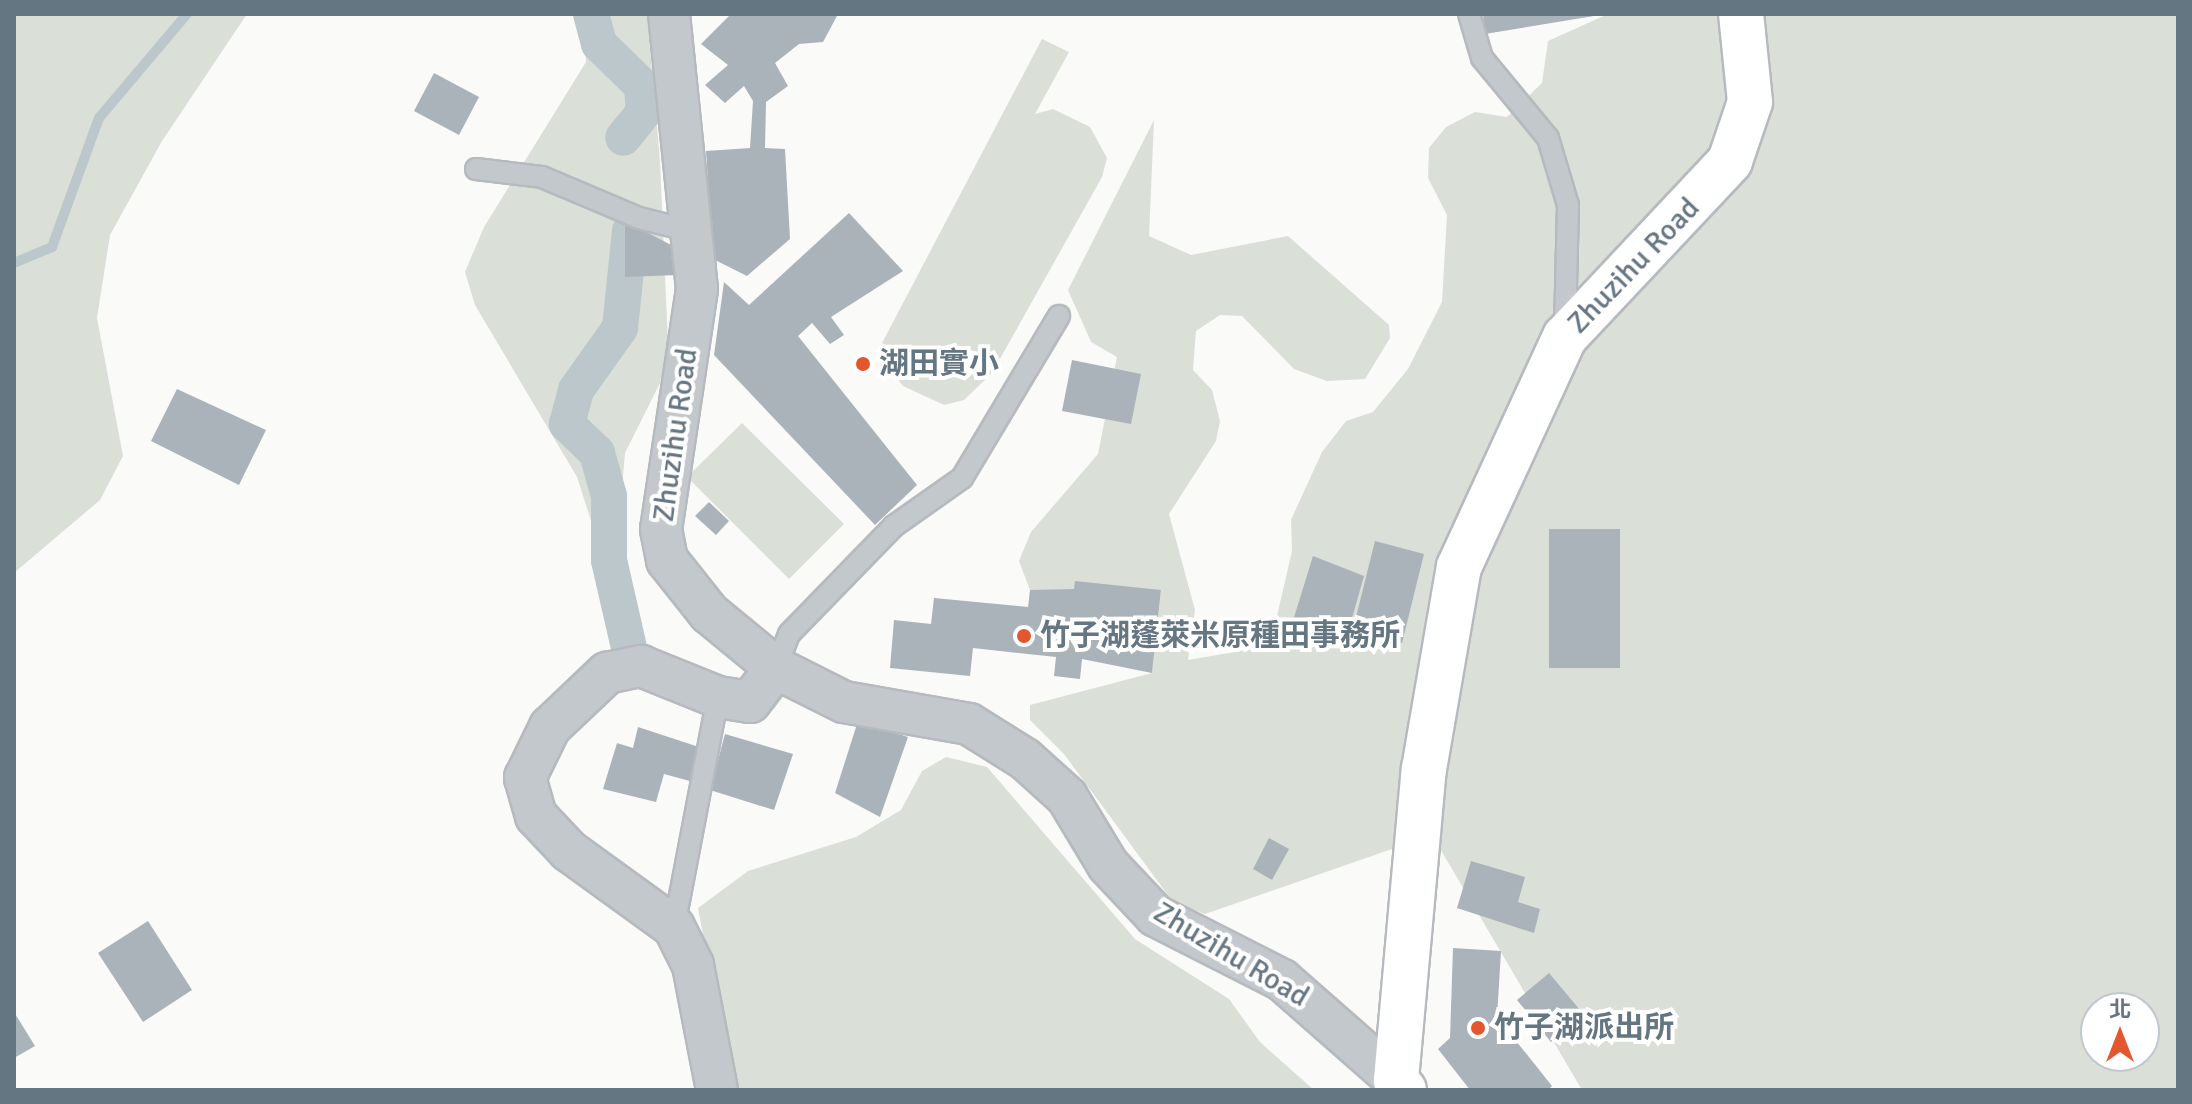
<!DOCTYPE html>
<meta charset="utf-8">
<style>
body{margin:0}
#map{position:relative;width:2192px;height:1104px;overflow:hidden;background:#fafaf8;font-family:Signika,"Noto Sans TC",sans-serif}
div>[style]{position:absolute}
.green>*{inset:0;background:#dadfd7}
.stream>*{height:10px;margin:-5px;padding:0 5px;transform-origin:5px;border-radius:5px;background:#bbc7cb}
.canal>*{height:36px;margin:-18px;padding:0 18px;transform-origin:18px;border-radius:18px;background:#bbc7cb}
.building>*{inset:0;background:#aab3b9}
.roads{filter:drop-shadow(2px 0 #b5babe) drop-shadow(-2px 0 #b5babe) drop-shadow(0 2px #b5babe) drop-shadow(0 -2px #b5babe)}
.service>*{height:20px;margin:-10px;padding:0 10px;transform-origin:10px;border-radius:10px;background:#c3c8cc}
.minor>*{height:40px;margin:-20px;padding:0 20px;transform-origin:20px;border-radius:20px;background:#c3c8cc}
.primary>*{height:44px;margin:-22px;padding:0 22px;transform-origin:22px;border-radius:22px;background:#fff}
.dots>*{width:22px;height:22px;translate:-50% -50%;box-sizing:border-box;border:4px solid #fff;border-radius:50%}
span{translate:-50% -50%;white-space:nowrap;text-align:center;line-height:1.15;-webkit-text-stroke:8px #fff;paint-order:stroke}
.street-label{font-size:30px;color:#657683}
.poi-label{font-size:30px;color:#657683;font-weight:700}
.left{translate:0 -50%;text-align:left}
.frame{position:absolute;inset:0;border:16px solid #657683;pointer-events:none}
.north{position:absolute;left:2080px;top:992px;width:80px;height:80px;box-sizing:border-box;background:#fff;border:2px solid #c1c8cd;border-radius:50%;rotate:0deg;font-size:22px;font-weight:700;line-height:32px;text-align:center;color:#657683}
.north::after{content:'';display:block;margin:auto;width:28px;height:36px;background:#e4572e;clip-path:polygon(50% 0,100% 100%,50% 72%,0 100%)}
</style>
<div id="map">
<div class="green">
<i style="clip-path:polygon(14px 14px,247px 14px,162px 141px,110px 235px,97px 318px,123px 456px,100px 500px,14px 573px)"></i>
<i style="clip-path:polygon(584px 14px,647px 14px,660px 161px,668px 344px,660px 383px,625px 453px,613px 589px,577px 477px,475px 305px,465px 272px,484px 227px,586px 62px)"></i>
<i style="clip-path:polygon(evenodd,1608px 14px,2178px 14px,2178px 1090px,1582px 1090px,1432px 835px,1205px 914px,1173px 902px,1064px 754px,1030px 720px,1030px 705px,1152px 673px,1161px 591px,1030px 590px,1019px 561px,1031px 532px,1098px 454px,1117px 357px,1091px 342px,1068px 290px,1154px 120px,1149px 236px,1191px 255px,1288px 236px,1389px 325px,1390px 338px,1365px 379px,1327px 381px,1294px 369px,1242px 316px,1220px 315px,1196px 331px,1193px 370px,1212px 390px,1220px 421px,1216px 441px,1169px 514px,1195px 610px,1188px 660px,1270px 646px,1292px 551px,1291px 520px,1322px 452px,1346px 421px,1373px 412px,1408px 369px,1442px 302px,1447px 215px,1428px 178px,1429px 148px,1446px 127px,1475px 112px,1507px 117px,1542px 83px,1548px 41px,1608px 14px,2096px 1008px,2144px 1008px,2144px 1056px,2096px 1056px,2096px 1008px)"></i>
<i style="clip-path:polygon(1042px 39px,1069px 52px,1035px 114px,1053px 109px,1090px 127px,1107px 158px,1102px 177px,992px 373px,964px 400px,944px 405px,903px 386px,887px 365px,882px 343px)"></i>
<i style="clip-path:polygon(742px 423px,844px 524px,789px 579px,687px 477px)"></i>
<i style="clip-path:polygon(946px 757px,987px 767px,1135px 939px,1229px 999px,1260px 1042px,1314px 1090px,732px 1090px,698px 908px,748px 871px,856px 837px,901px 810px,922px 771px)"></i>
</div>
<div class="stream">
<i style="left:14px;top:263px;width:41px;rotate:-22.8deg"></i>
<i style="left:52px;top:247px;width:137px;rotate:-70deg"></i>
<i style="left:99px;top:118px;width:136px;rotate:-49.8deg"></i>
</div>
<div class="canal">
<i style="left:591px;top:14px;width:31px;rotate:75deg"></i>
<i style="left:599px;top:44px;width:60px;rotate:44.3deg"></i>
<i style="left:642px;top:86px;width:26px;rotate:86deg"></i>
<i style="left:644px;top:112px;width:33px;rotate:129deg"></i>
<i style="left:630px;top:652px;width:94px;rotate:-102.9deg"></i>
<i style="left:609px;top:560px;width:64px;rotate:-90deg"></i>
<i style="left:609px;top:496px;width:45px;rotate:-105.6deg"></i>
<i style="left:597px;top:453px;width:42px;rotate:-136deg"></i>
<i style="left:567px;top:424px;width:35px;rotate:-75deg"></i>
<i style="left:576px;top:390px;width:76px;rotate:-54.6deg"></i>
<i style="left:620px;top:328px;width:98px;rotate:-84.1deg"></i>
</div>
<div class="building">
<i style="clip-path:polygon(731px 14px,838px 14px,823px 42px,799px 44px,775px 63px,788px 86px,766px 102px,765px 148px,785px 149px,790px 239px,747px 276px,713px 259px,706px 151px,750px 148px,753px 101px,744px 86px,725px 103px,705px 85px,728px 65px,701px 44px)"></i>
<i style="clip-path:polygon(1483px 14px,1594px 14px,1594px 16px,1485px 34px)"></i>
<i style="clip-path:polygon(434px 73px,479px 97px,459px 135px,414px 111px)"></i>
<i style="clip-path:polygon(849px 213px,903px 271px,831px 317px,844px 335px,830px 344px,812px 323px,798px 336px,917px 485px,875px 525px,714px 355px,724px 282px,749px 305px)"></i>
<i style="clip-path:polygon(625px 221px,675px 247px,677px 275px,625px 277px)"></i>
<i style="clip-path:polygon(1072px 360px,1141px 374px,1131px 424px,1062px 411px)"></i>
<i style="clip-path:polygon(177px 389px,266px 430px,239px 485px,151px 441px)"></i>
<i style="clip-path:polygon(709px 502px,729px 521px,716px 535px,695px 516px)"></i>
<i style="clip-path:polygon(1549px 529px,1620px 529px,1620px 668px,1549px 668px)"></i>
<i style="clip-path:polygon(1375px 541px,1424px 554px,1402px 643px,1353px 629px)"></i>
<i style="clip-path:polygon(1313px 556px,1364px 576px,1345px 643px,1292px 624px)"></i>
<i style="clip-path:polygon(1075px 581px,1161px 590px,1152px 673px,1082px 659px,1080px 679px,1054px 676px,1056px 657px,973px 648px,970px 676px,890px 668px,894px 620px,931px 624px,934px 598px,1028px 607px,1030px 590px,1074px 589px)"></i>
<i style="clip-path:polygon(858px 721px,908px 737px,880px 817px,835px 793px)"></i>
<i style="clip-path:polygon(638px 727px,705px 749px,697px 783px,664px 774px,656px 802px,603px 789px,617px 743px,633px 748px)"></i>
<i style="clip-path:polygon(725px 734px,793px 754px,774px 810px,710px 790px)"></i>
<i style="clip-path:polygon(1269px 838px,1289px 849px,1272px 880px,1253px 869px)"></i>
<i style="clip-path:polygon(1471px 861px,1525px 877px,1518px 902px,1540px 909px,1534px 933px,1457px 908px)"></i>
<i style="clip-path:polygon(148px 921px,192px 990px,143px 1022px,98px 953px)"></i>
<i style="clip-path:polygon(1453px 948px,1501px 951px,1497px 1017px,1552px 1086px,1548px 1090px,1470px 1090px,1438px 1049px,1450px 1038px)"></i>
<i style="clip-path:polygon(1549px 973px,1585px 1016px,1551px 1042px,1517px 1000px)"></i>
<i style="clip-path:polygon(14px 1012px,35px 1046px,14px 1058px)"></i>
</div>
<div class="roads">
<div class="service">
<i style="left:1469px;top:14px;width:46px;rotate:73.5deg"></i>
<i style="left:1482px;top:58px;width:104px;rotate:50.5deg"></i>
<i style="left:1548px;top:138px;width:70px;rotate:73.4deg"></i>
<i style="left:1568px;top:205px;width:124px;rotate:91.4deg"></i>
<i style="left:476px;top:169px;width:66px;rotate:6.9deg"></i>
<i style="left:542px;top:177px;width:105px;rotate:22.9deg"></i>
<i style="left:639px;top:218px;width:58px;rotate:14deg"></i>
<i style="left:776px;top:668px;width:36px;rotate:-69deg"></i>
<i style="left:789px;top:634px;width:151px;rotate:-45.8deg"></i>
<i style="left:894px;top:526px;width:83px;rotate:-35.2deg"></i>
<i style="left:962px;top:478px;width:189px;rotate:-59.1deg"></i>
<i style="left:674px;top:927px;width:234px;rotate:-79.2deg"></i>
</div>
<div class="minor">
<i style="left:669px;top:14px;width:276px;rotate:84.2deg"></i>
<i style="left:697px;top:289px;width:243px;rotate:98.5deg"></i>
<i style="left:661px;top:529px;width:32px;rotate:79deg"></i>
<i style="left:667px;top:560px;width:68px;rotate:51.6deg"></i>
<i style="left:709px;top:613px;width:87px;rotate:39.4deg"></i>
<i style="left:776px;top:668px;width:76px;rotate:26.6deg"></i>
<i style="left:844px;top:702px;width:127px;rotate:10deg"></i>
<i style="left:969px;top:724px;width:66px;rotate:32deg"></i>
<i style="left:1025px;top:759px;width:57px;rotate:42.1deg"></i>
<i style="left:1067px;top:797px;width:79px;rotate:58.9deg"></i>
<i style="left:1108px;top:865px;width:70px;rotate:46.7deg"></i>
<i style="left:1156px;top:916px;width:141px;rotate:26.9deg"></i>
<i style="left:1282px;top:980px;width:152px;rotate:41.3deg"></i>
<i style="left:717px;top:1090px;width:127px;rotate:-100.9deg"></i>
<i style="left:693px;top:965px;width:42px;rotate:-116.6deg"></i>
<i style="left:674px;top:927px;width:130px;rotate:-144.1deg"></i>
<i style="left:569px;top:851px;width:48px;rotate:-133.3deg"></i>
<i style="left:536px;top:816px;width:40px;rotate:-106deg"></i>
<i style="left:525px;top:778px;width:57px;rotate:-63.9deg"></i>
<i style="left:550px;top:727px;width:79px;rotate:-43.5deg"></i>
<i style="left:607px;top:673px;width:35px;rotate:-12deg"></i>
<i style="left:641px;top:666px;width:83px;rotate:21.9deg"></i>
<i style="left:718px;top:697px;width:32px;rotate:9deg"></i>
<i style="left:750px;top:702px;width:43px;rotate:-52.6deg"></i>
</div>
<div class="primary">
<i style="left:1404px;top:1090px;width:13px;rotate:-129deg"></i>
<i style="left:1396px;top:1080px;width:312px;rotate:-84.9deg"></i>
<i style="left:1424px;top:769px;width:205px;rotate:-80.2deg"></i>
<i style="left:1459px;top:567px;width:253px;rotate:-65.3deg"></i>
<i style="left:1565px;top:337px;width:241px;rotate:-46.8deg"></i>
<i style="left:1730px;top:161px;width:62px;rotate:-71.3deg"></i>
<i style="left:1750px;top:102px;width:88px;rotate:-95.8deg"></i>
</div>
</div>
<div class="dots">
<i style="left:863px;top:364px;background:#e4572e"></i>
<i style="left:1024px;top:636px;background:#e4572e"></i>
<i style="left:1478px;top:1028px;background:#e4572e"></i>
</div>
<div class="street-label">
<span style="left:1634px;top:266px;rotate:-46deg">Zhuzihu Road</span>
<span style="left:676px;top:435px;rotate:-82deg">Zhuzihu Road</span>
<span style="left:1231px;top:955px;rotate:31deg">Zhuzihu Road</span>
</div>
<div class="poi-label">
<span class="left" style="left:879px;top:364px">湖田實小</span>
<span class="left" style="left:1040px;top:636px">竹子湖蓬萊米原種田事務所</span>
<span class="left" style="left:1494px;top:1028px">竹子湖派出所</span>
</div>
<div class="frame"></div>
<div class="north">北</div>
</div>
